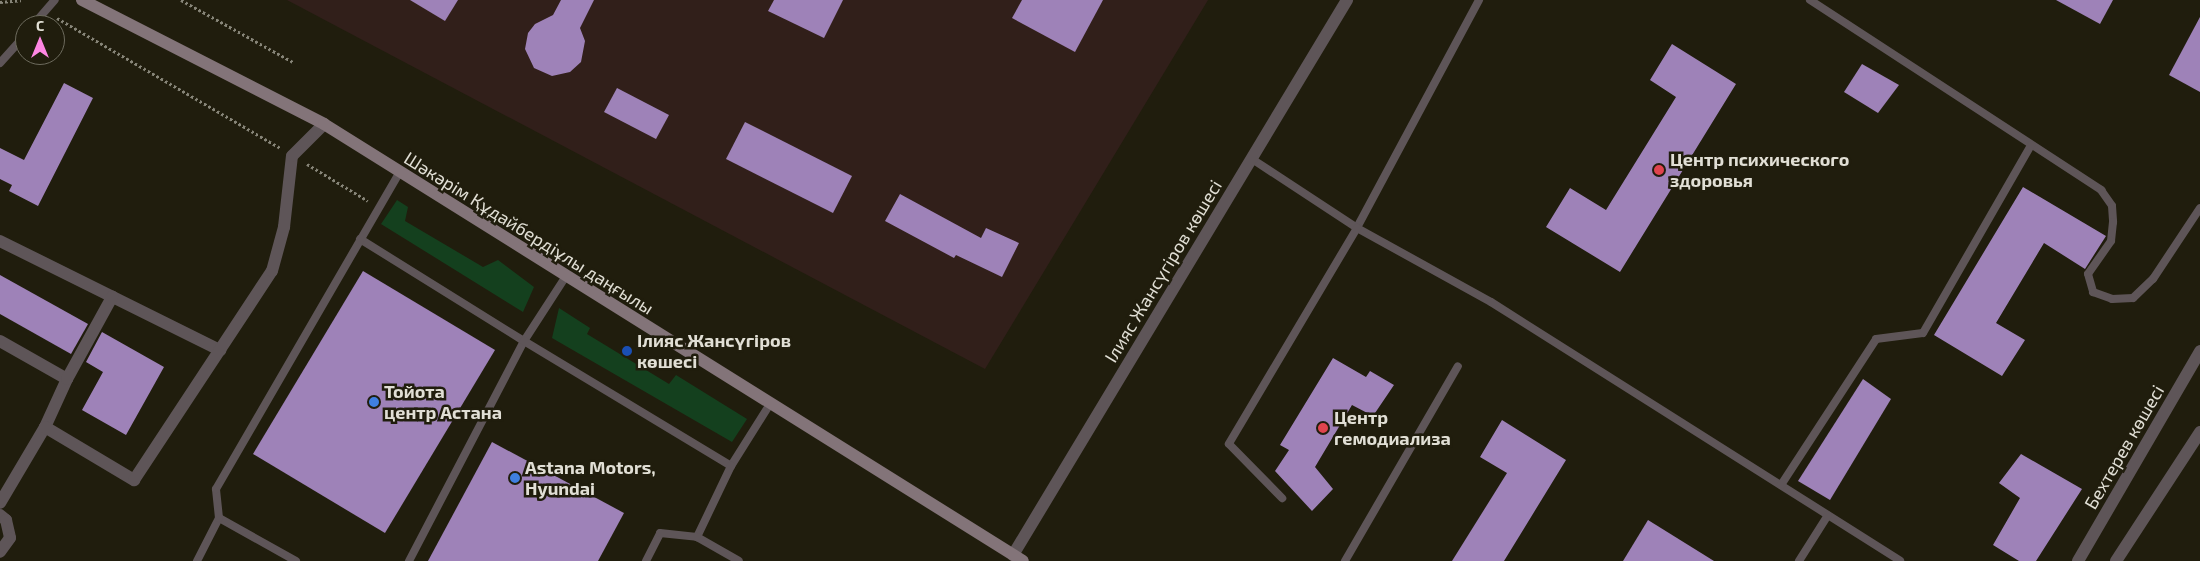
<!DOCTYPE html>
<meta charset="utf-8">
<style>
body{margin:0}
#map{position:relative;width:2200px;height:561px;overflow:hidden;background:#201d0d;font-family:"Exo 2",sans-serif}
div>[style]{position:absolute}
.industrial>*{inset:0;background:#311f1a}
.green>*{inset:0;background:#14401e}
.building>*{inset:0;background:#9e82b8}
.path>*{height:3px;margin-top:-1.5px;transform-origin:0;background:repeating-linear-gradient(90deg,#878578 0 2.5px,transparent 0 5px)}
.lane>*{height:8px;margin:-4px;padding:0 4px;transform-origin:4px;border-radius:4px;background:#5e5558}
.street>*{height:12px;margin:-6px;padding:0 6px;transform-origin:6px;border-radius:6px;background:#5e5558}
.secondary>*{height:12px;margin:-6px;padding:0 6px;transform-origin:6px;border-radius:6px;background:#837479}
.dots>*{width:14px;height:14px;translate:-50% -50%;box-sizing:border-box;border:2px solid #201d0d;border-radius:50%}
span{translate:-50% -50%;white-space:nowrap;text-align:center;line-height:1.15;-webkit-text-stroke:5px #201d0d;paint-order:stroke}
.poi-label{font-size:18px;color:#e1dfd5;font-weight:700}
.left{translate:0 -50%;text-align:left}
.street-label{font-size:18px;color:#e1dfd5}
.north{position:absolute;left:15px;top:15px;width:50px;height:50px;box-sizing:border-box;background:#201d0d;border:1px solid #6d6b5d;border-radius:50%;rotate:0deg;font-size:14px;font-weight:700;line-height:20px;text-align:center;color:#e1dfd5}
.north::after{content:'';display:block;margin:auto;width:18px;height:22px;background:#fd86e2;clip-path:polygon(50% 0,100% 100%,50% 72%,0 100%)}
</style>
<div id="map">
<div class="industrial">
<i style="clip-path:polygon(287px 0,1208px 0,985px 369px)"></i>
</div>
<div class="green">
<i style="clip-path:polygon(397px 200px,408px 207px,405px 221px,483px 267px,498px 260px,534px 287px,523px 312px,381px 224px)"></i>
<i style="clip-path:polygon(559px 308px,590px 328px,587px 334px,669px 384px,676px 375px,747px 419px,732px 442px,552px 338px)"></i>
</div>
<div class="building">
<i style="clip-path:polygon(410px 0,458px 0,445px 21px)"></i>
<i style="clip-path:polygon(561px 0,594px 0,580px 28px,585px 41px,581px 62px,570px 72px,552px 76px,534px 68px,525px 49px,528px 33px,535px 24px,553px 15px)"></i>
<i style="clip-path:polygon(774px 0,843px 0,824px 38px,768px 11px)"></i>
<i style="clip-path:polygon(1022px 0,1103px 0,1075px 52px,1012px 18px)"></i>
<i style="clip-path:polygon(2056px 0,2113px 0,2100px 24px)"></i>
<i style="clip-path:polygon(2200px 17px,2200px 92px,2169px 75px)"></i>
<i style="clip-path:polygon(1672px 44px,1736px 84px,1620px 272px,1546px 227px,1570px 188px,1606px 210px,1676px 97px,1650px 80px)"></i>
<i style="clip-path:polygon(1862px 64px,1899px 85px,1878px 113px,1844px 92px)"></i>
<i style="clip-path:polygon(64px 83px,93px 98px,38px 206px,9px 191px,12px 185px,0 179px,0 148px,24px 160px)"></i>
<i style="clip-path:polygon(617px 88px,669px 115px,656px 139px,604px 112px)"></i>
<i style="clip-path:polygon(745px 122px,852px 176px,833px 213px,726px 159px)"></i>
<i style="clip-path:polygon(2023px 187px,2106px 236px,2085px 269px,2044px 243px,1996px 323px,2025px 340px,2002px 376px,1934px 335px)"></i>
<i style="clip-path:polygon(900px 194px,981px 238px,986px 228px,1019px 243px,1002px 277px,956px 255px,954px 258px,885px 221px)"></i>
<i style="clip-path:polygon(363px 271px,495px 350px,385px 533px,253px 454px)"></i>
<i style="clip-path:polygon(0 275px,88px 324px,71px 354px,0 314px)"></i>
<i style="clip-path:polygon(102px 332px,164px 367px,126px 435px,82px 410px,103px 372px,86px 362px)"></i>
<i style="clip-path:polygon(1333px 358px,1366px 377px,1370px 371px,1394px 385px,1373px 416px,1352px 405px,1315px 467px,1333px 489px,1312px 511px,1275px 471px,1289px 450px,1280px 445px)"></i>
<i style="clip-path:polygon(1863px 379px,1891px 399px,1830px 500px,1798px 481px)"></i>
<i style="clip-path:polygon(1502px 420px,1566px 460px,1504px 561px,1452px 561px,1507px 473px,1480px 457px)"></i>
<i style="clip-path:polygon(492px 442px,624px 513px,598px 561px,428px 561px)"></i>
<i style="clip-path:polygon(2021px 454px,2082px 489px,2036px 561px,2019px 561px,1993px 545px,2020px 498px,1999px 483px)"></i>
<i style="clip-path:polygon(1648px 520px,1714px 561px,1623px 561px)"></i>
</div>
<div class="path">
<i style="left:181px;top:0;width:128px;rotate:29deg"></i>
<i style="left:0;top:2px;width:21px;rotate:-5deg"></i>
<i style="left:57px;top:18px;width:258px;rotate:30.2deg"></i>
<i style="left:307px;top:164px;width:71px;rotate:31.2deg"></i>
</div>
<div class="lane">
<i style="left:1479px;top:0;width:259px;rotate:118.2deg"></i>
<i style="left:1357px;top:228px;width:153px;rotate:28.9deg"></i>
<i style="left:1491px;top:302px;width:484px;rotate:32.3deg"></i>
<i style="left:1810px;top:0;width:348px;rotate:33.1deg"></i>
<i style="left:2101px;top:190px;width:19px;rotate:55deg"></i>
<i style="left:2112px;top:206px;width:16px;rotate:86deg"></i>
<i style="left:2113px;top:222px;width:19px;rotate:96deg"></i>
<i style="left:2111px;top:241px;width:40px;rotate:124.9deg"></i>
<i style="left:2088px;top:274px;width:19px;rotate:74deg"></i>
<i style="left:2093px;top:292px;width:20px;rotate:20deg"></i>
<i style="left:2112px;top:299px;width:21px;rotate:-3deg"></i>
<i style="left:2133px;top:298px;width:28px;rotate:-44deg"></i>
<i style="left:2153px;top:279px;width:85px;rotate:-56.5deg"></i>
<i style="left:33px;top:25px;width:33px;rotate:-49deg"></i>
<i style="left:0;top:63px;width:38px;rotate:-48deg"></i>
<i style="left:1252px;top:159px;width:126px;rotate:33.3deg"></i>
<i style="left:1357px;top:228px;width:251px;rotate:120.7deg"></i>
<i style="left:1229px;top:444px;width:76px;rotate:45.5deg"></i>
<i style="left:360px;top:239px;width:193px;rotate:31.9deg"></i>
<i style="left:524px;top:341px;width:77px;rotate:-57.1deg"></i>
<i style="left:731px;top:466px;width:73px;rotate:-57.8deg"></i>
<i style="left:1781px;top:485px;width:174px;rotate:-56.9deg"></i>
<i style="left:1876px;top:339px;width:47px;rotate:-7.3deg"></i>
<i style="left:1923px;top:333px;width:217px;rotate:-60.1deg"></i>
<i style="left:197px;top:561px;width:48px;rotate:-62.9deg"></i>
<i style="left:296px;top:561px;width:88px;rotate:-150.8deg"></i>
<i style="left:219px;top:518px;width:29px;rotate:-96deg"></i>
<i style="left:216px;top:489px;width:367px;rotate:-59.9deg"></i>
<i style="left:409px;top:561px;width:248px;rotate:-62.4deg"></i>
<i style="left:524px;top:341px;width:242px;rotate:31.1deg"></i>
<i style="left:731px;top:466px;width:79px;rotate:115.6deg"></i>
<i style="left:697px;top:537px;width:48px;rotate:29.7deg"></i>
<i style="left:646px;top:561px;width:31px;rotate:-63deg"></i>
<i style="left:660px;top:533px;width:37px;rotate:6deg"></i>
<i style="left:1345px;top:561px;width:225px;rotate:-59.9deg"></i>
<i style="left:1799px;top:561px;width:54px;rotate:-57.8deg"></i>
</div>
<div class="street">
<i style="left:0;top:241px;width:246px;rotate:26.4deg"></i>
<i style="left:0;top:341px;width:77px;rotate:29.6deg"></i>
<i style="left:67px;top:379px;width:53px;rotate:114.6deg"></i>
<i style="left:45px;top:427px;width:88px;rotate:120.6deg"></i>
<i style="left:67px;top:379px;width:94px;rotate:-61.2deg"></i>
<i style="left:45px;top:427px;width:104px;rotate:30.8deg"></i>
<i style="left:134px;top:480px;width:250px;rotate:-56.6deg"></i>
<i style="left:272px;top:271px;width:46px;rotate:-74.7deg"></i>
<i style="left:284px;top:227px;width:71px;rotate:-83.6deg"></i>
<i style="left:292px;top:156px;width:45px;rotate:-45deg"></i>
<i style="left:0;top:515px;width:8px;rotate:40deg"></i>
<i style="left:6px;top:520px;width:18px;rotate:77deg"></i>
<i style="left:10px;top:538px;width:17px;rotate:126deg"></i>
<i style="left:1013px;top:555px;width:648px;rotate:-58.96deg"></i>
<i style="left:2078px;top:561px;width:243px;rotate:-59.8deg"></i>
<i style="left:2116px;top:561px;width:154px;rotate:-56.9deg"></i>
</div>
<div class="secondary">
<i style="left:82px;top:0;width:272px;rotate:27.1deg"></i>
<i style="left:324px;top:124px;width:824px;rotate:32.01deg"></i>
</div>
<div class="dots">
<i style="left:1659px;top:170px;background:#e0444e"></i>
<i style="left:627px;top:351px;background:#1a4fb4"></i>
<i style="left:374px;top:402px;background:#3f7fe0"></i>
<i style="left:1323px;top:428px;background:#e0444e"></i>
<i style="left:515px;top:478px;background:#3f7fe0"></i>
</div>
<div class="poi-label">
<span class="left" style="left:1670px;top:170px">Центр психического<br>здоровья</span>
<span class="left" style="left:637px;top:351px">Ілияс Жансүгіров<br>көшесі</span>
<span class="left" style="left:384px;top:402px">Тойота<br>центр Астана</span>
<span class="left" style="left:1334px;top:428px">Центр<br>гемодиализа</span>
<span class="left" style="left:525px;top:478px">Astana Motors,<br>Hyundai</span>
</div>
<div class="street-label">
<span style="left:529px;top:233px;rotate:32deg">Шәкәрім Құдайбердіұлы даңғылы</span>
<span style="left:1163px;top:271px;rotate:-59deg">Ілияс Жансүгіров көшесі</span>
<span style="left:2124px;top:447px;rotate:-60deg">Бехтерев көшесі</span>
</div>
<div class="north">С</div>
</div>
